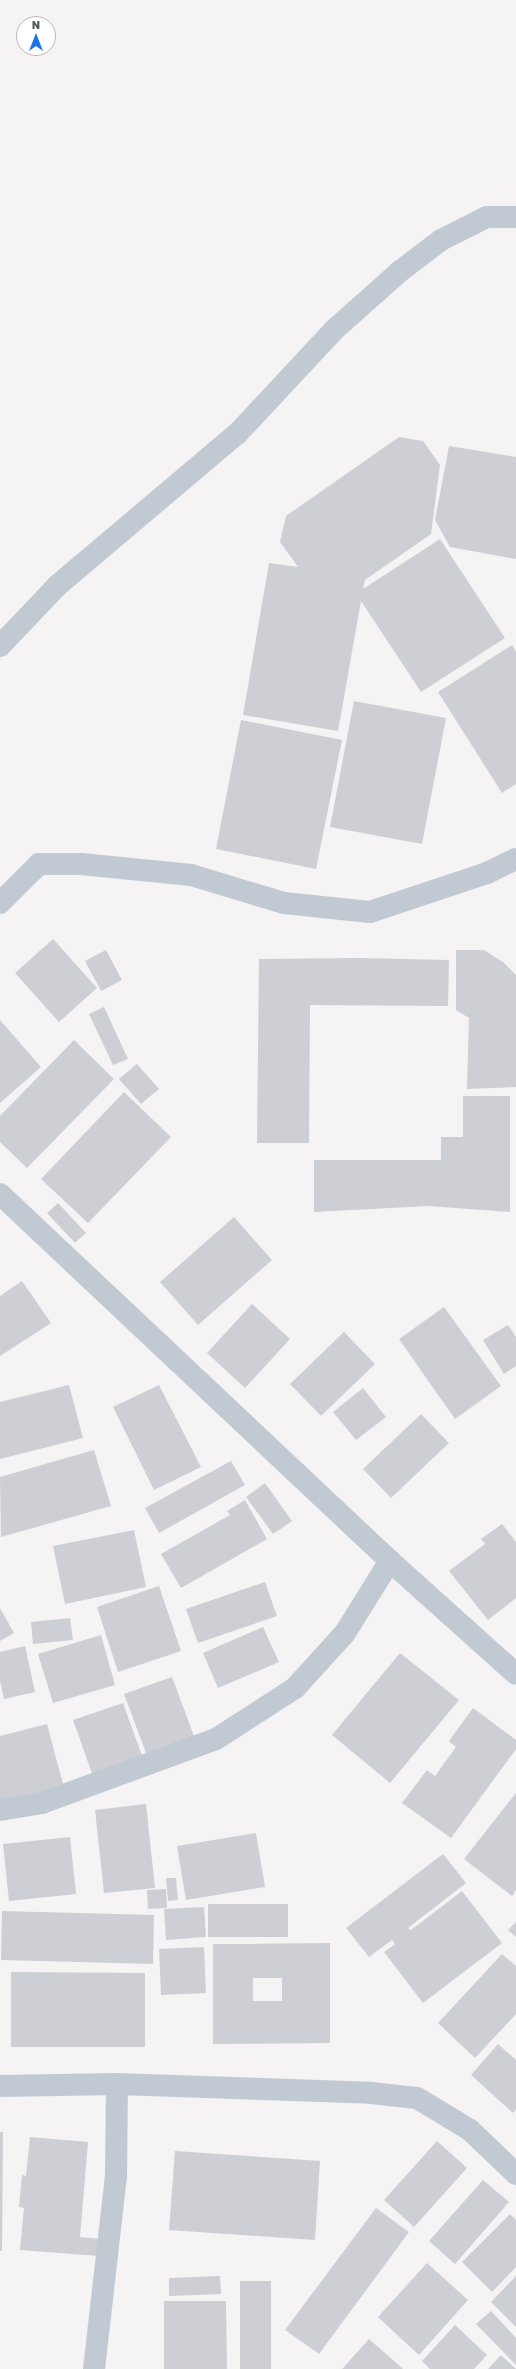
<!DOCTYPE html>
<style>
body{margin:0}
#map{position:relative;width:516px;height:2369px;overflow:hidden;background:#f5f3f3;font-family:"Golos Text",sans-serif}
div>[style]{position:absolute}
.building>*{inset:0;background:#cdcfd5}
.minor>*{height:22px;margin:-11px;padding:0 11px;transform-origin:11px;border-radius:11px;background:#c1cad2}
span{translate:-50% -50%;white-space:nowrap;text-align:center;line-height:1.15;-webkit-text-stroke:3px #fff;paint-order:stroke}
.north{position:absolute;left:16px;top:16px;width:40px;height:40px;box-sizing:border-box;background:#fff;border:1px solid #b7bbc0;border-radius:50%;rotate:0deg;font-size:11px;font-weight:700;line-height:16px;text-align:center;color:#4a5661}
.north::after{content:'';display:block;margin:auto;width:14px;height:18px;background:#1a73e8;clip-path:polygon(50% 0,100% 100%,50% 72%,0 100%)}
</style>
<div id="map">
<div class="building">
<i style="clip-path:polygon(399px 437px,423px 441px,440px 465px,431px 534px,365px 580px,363px 589px,440px 539px,505px 638px,421px 692px,361px 601px,338px 731px,243px 715px,269px 563px,298px 567px,280px 542px,286px 516px)"></i>
<i style="clip-path:polygon(449px 446px,516px 457px,516px 559px,450px 547px,435px 520px)"></i>
<i style="clip-path:polygon(512px 645px,516px 652px,516px 784px,502px 793px,438px 692px)"></i>
<i style="clip-path:polygon(354px 701px,446px 718px,422px 844px,330px 827px)"></i>
<i style="clip-path:polygon(241px 720px,342px 740px,316px 869px,216px 849px)"></i>
<i style="clip-path:polygon(53px 939px,97px 988px,59px 1022px,15px 973px)"></i>
<i style="clip-path:polygon(106px 950px,122px 980px,101px 991px,85px 961px)"></i>
<i style="clip-path:polygon(456px 950px,484px 950px,503px 962px,516px 975px,516px 1087px,467px 1089px,469px 1018px,456px 1010px)"></i>
<i style="clip-path:polygon(359px 958px,449px 960px,448px 1006px,310px 1005px,309px 1143px,257px 1143px,259px 959px)"></i>
<i style="clip-path:polygon(104px 1007px,128px 1059px,113px 1065px,89px 1014px)"></i>
<i style="clip-path:polygon(0 1020px,41px 1067px,0 1103px)"></i>
<i style="clip-path:polygon(74px 1040px,114px 1079px,27px 1168px,0 1142px,0 1116px)"></i>
<i style="clip-path:polygon(137px 1064px,159px 1089px,141px 1104px,119px 1079px)"></i>
<i style="clip-path:polygon(124px 1092px,171px 1137px,88px 1223px,41px 1179px)"></i>
<i style="clip-path:polygon(463px 1096px,510px 1096px,510px 1212px,428px 1206px,314px 1212px,314px 1160px,441px 1160px,441px 1137px,463px 1137px)"></i>
<i style="clip-path:polygon(58px 1203px,86px 1233px,75px 1243px,47px 1213px)"></i>
<i style="clip-path:polygon(234px 1217px,272px 1260px,198px 1325px,160px 1282px)"></i>
<i style="clip-path:polygon(22px 1281px,51px 1323px,0 1356px,0 1296px)"></i>
<i style="clip-path:polygon(252px 1304px,290px 1339px,245px 1388px,207px 1353px)"></i>
<i style="clip-path:polygon(444px 1307px,501px 1386px,455px 1419px,399px 1339px)"></i>
<i style="clip-path:polygon(508px 1325px,516px 1337px,516px 1366px,504px 1374px,483px 1340px)"></i>
<i style="clip-path:polygon(344px 1332px,375px 1364px,321px 1416px,290px 1384px)"></i>
<i style="clip-path:polygon(69px 1385px,83px 1438px,0 1459px,0 1402px)"></i>
<i style="clip-path:polygon(159px 1385px,201px 1467px,154px 1490px,113px 1407px)"></i>
<i style="clip-path:polygon(363px 1388px,386px 1417px,356px 1440px,333px 1412px)"></i>
<i style="clip-path:polygon(421px 1414px,449px 1443px,391px 1498px,363px 1469px)"></i>
<i style="clip-path:polygon(94px 1450px,111px 1506px,1px 1537px,0 1477px)"></i>
<i style="clip-path:polygon(231px 1461px,245px 1485px,159px 1533px,145px 1508px)"></i>
<i style="clip-path:polygon(265px 1483px,292px 1521px,273px 1534px,246px 1497px)"></i>
<i style="clip-path:polygon(245px 1500px,267px 1539px,181px 1588px,161px 1554px,230px 1515px,227px 1511px)"></i>
<i style="clip-path:polygon(502px 1524px,516px 1542px,516px 1598px,488px 1620px,449px 1571px,485px 1544px,481px 1539px)"></i>
<i style="clip-path:polygon(134px 1530px,146px 1587px,65px 1604px,53px 1546px)"></i>
<i style="clip-path:polygon(265px 1582px,277px 1616px,198px 1643px,186px 1609px)"></i>
<i style="clip-path:polygon(159px 1586px,181px 1651px,118px 1672px,97px 1607px)"></i>
<i style="clip-path:polygon(0 1608px,14px 1633px,0 1641px)"></i>
<i style="clip-path:polygon(70px 1618px,73px 1640px,33px 1644px,31px 1622px)"></i>
<i style="clip-path:polygon(263px 1627px,279px 1662px,218px 1688px,203px 1653px)"></i>
<i style="clip-path:polygon(101px 1635px,115px 1685px,53px 1703px,38px 1654px)"></i>
<i style="clip-path:polygon(25px 1646px,35px 1692px,4px 1699px,0 1681px,0 1652px)"></i>
<i style="clip-path:polygon(400px 1653px,459px 1700px,390px 1783px,332px 1735px)"></i>
<i style="clip-path:polygon(172px 1677px,197px 1744px,149px 1761px,124px 1694px)"></i>
<i style="clip-path:polygon(123px 1703px,144px 1761px,94px 1779px,73px 1720px)"></i>
<i style="clip-path:polygon(473px 1708px,516px 1740px,516px 1749px,451px 1838px,402px 1803px,427px 1770px,435px 1776px,456px 1747px,449px 1741px)"></i>
<i style="clip-path:polygon(47px 1724px,64px 1788px,0 1805px,0 1736px)"></i>
<i style="clip-path:polygon(516px 1793px,516px 1890px,512px 1896px,464px 1859px)"></i>
<i style="clip-path:polygon(146px 1804px,155px 1888px,104px 1893px,95px 1810px)"></i>
<i style="clip-path:polygon(256px 1833px,265px 1887px,186px 1900px,177px 1846px)"></i>
<i style="clip-path:polygon(70px 1837px,76px 1894px,9px 1901px,3px 1844px)"></i>
<i style="clip-path:polygon(443px 1854px,466px 1883px,408px 1928px,411px 1930px,462px 1891px,502px 1943px,423px 2003px,384px 1952px,395px 1944px,392px 1940px,369px 1957px,346px 1928px)"></i>
<i style="clip-path:polygon(166px 1878px,176px 1878px,178px 1900px,168px 1901px)"></i>
<i style="clip-path:polygon(166px 1889px,167px 1908px,148px 1909px,147px 1890px)"></i>
<i style="clip-path:polygon(208px 1904px,288px 1904px,288px 1937px,208px 1937px)"></i>
<i style="clip-path:polygon(204px 1907px,206px 1937px,166px 1940px,164px 1909px)"></i>
<i style="clip-path:polygon(2px 1911px,154px 1915px,153px 1964px,1px 1960px)"></i>
<i style="clip-path:polygon(516px 1922px,516px 1937px,508px 1930px)"></i>
<i style="clip-path:polygon(evenodd,330px 1943px,330px 2043px,213px 2044px,213px 1944px,330px 1943px,253px 1978px,282px 1978px,282px 2001px,253px 2001px,253px 1978px)"></i>
<i style="clip-path:polygon(204px 1947px,206px 1993px,161px 1995px,159px 1949px)"></i>
<i style="clip-path:polygon(502px 1954px,516px 1966px,516px 2014px,475px 2058px,438px 2023px)"></i>
<i style="clip-path:polygon(11px 1972px,145px 1973px,145px 2047px,11px 2047px)"></i>
<i style="clip-path:polygon(498px 2044px,516px 2060px,516px 2109px,513px 2113px,471px 2075px)"></i>
<i style="clip-path:polygon(0 2132px,3px 2132px,2px 2251px,0 2251px)"></i>
<i style="clip-path:polygon(30px 2137px,88px 2142px,80px 2237px,100px 2239px,99px 2256px,20px 2250px,24px 2208px,19px 2207px,22px 2175px,26px 2176px)"></i>
<i style="clip-path:polygon(437px 2141px,467px 2168px,414px 2227px,384px 2200px)"></i>
<i style="clip-path:polygon(175px 2151px,320px 2161px,315px 2240px,169px 2230px)"></i>
<i style="clip-path:polygon(483px 2180px,509px 2202px,455px 2264px,429px 2241px)"></i>
<i style="clip-path:polygon(376px 2208px,409px 2232px,319px 2354px,285px 2330px)"></i>
<i style="clip-path:polygon(510px 2214px,516px 2220px,516px 2267px,492px 2292px,462px 2262px)"></i>
<i style="clip-path:polygon(427px 2263px,468px 2300px,419px 2355px,378px 2317px)"></i>
<i style="clip-path:polygon(220px 2276px,221px 2294px,169px 2296px,169px 2278px)"></i>
<i style="clip-path:polygon(516px 2276px,516px 2327px,491px 2302px)"></i>
<i style="clip-path:polygon(240px 2281px,271px 2281px,271px 2369px,240px 2369px)"></i>
<i style="clip-path:polygon(164px 2301px,226px 2301px,227px 2369px,164px 2369px)"></i>
<i style="clip-path:polygon(491px 2311px,516px 2338px,516px 2365px,476px 2324px)"></i>
<i style="clip-path:polygon(455px 2325px,487px 2355px,474px 2369px,430px 2369px,422px 2361px)"></i>
<i style="clip-path:polygon(369px 2339px,403px 2369px,342px 2369px)"></i>
<i style="clip-path:polygon(501px 2355px,516px 2369px,488px 2369px)"></i>
</div>
<div class="minor">
<i style="left:0;top:646px;width:84px;rotate:-46.4deg"></i>
<i style="left:58px;top:585px;width:234px;rotate:-40.2deg"></i>
<i style="left:237px;top:434px;width:142px;rotate:-47deg"></i>
<i style="left:334px;top:330px;width:87px;rotate:-41.7deg"></i>
<i style="left:399px;top:272px;width:53px;rotate:-37.3deg"></i>
<i style="left:441px;top:240px;width:51px;rotate:-26.6deg"></i>
<i style="left:487px;top:217px;width:29px"></i>
<i style="left:0;top:903px;width:55px;rotate:-45deg"></i>
<i style="left:39px;top:864px;width:42px"></i>
<i style="left:81px;top:864px;width:111px;rotate:5.7deg"></i>
<i style="left:191px;top:875px;width:97px;rotate:16.8deg"></i>
<i style="left:284px;top:903px;width:86px;rotate:6deg"></i>
<i style="left:370px;top:912px;width:123px;rotate:-18.4deg"></i>
<i style="left:487px;top:873px;width:32px;rotate:-26deg"></i>
<i style="left:0;top:1194px;width:536px;rotate:43.26deg"></i>
<i style="left:390px;top:1561px;width:169px;rotate:41.9deg"></i>
<i style="left:0;top:1810px;width:43px;rotate:-9.5deg"></i>
<i style="left:42px;top:1803px;width:185px;rotate:-20.2deg"></i>
<i style="left:216px;top:1739px;width:94px;rotate:-32.8deg"></i>
<i style="left:295px;top:1688px;width:74px;rotate:-47.7deg"></i>
<i style="left:345px;top:1633px;width:85px;rotate:-58deg"></i>
<i style="left:0;top:2086px;width:117px;rotate:-1deg"></i>
<i style="left:117px;top:2084px;width:254px;rotate:2deg"></i>
<i style="left:371px;top:2093px;width:46px;rotate:6.2deg"></i>
<i style="left:417px;top:2098px;width:62px;rotate:31.1deg"></i>
<i style="left:470px;top:2130px;width:64px;rotate:43.7deg"></i>
<i style="left:94px;top:2369px;width:193px;rotate:-83.5deg"></i>
<i style="left:116px;top:2177px;width:93px;rotate:-89.4deg"></i>
</div>
<div class="north">N</div>
</div>
